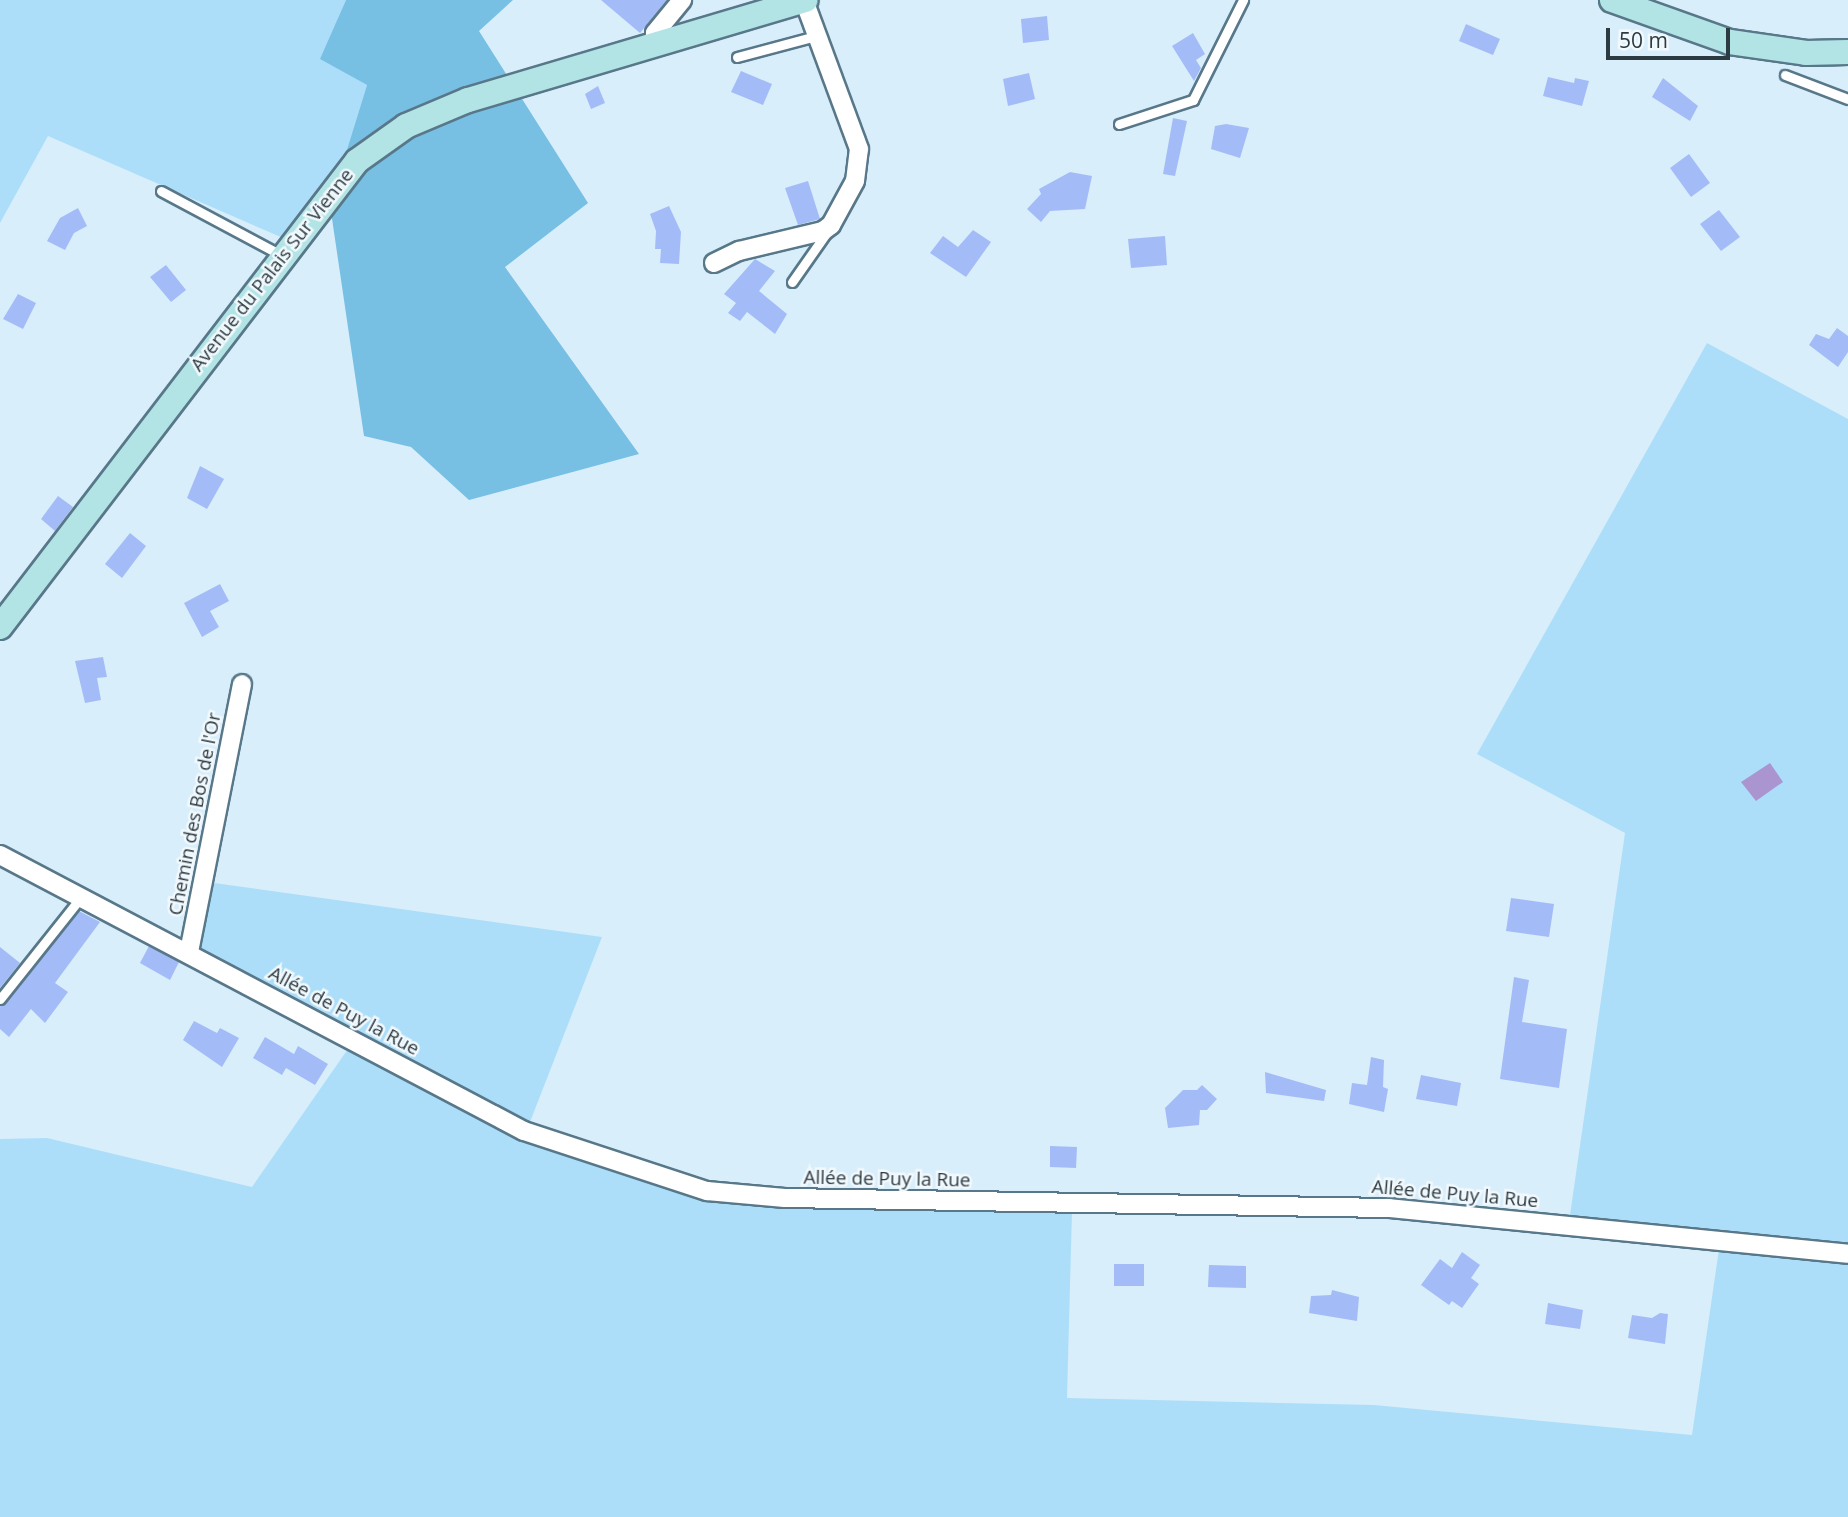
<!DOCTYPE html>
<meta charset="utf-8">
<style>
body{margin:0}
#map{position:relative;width:1848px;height:1517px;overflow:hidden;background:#d9eefb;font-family:"Open Sans",sans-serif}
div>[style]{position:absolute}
.green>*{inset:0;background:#addef9}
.forest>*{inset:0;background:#78bfe4}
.water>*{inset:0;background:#aa95d1}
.building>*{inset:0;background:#a3bcf7}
.roads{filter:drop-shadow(2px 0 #58788a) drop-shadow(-2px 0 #58788a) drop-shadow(0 2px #58788a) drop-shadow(0 -2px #58788a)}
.lane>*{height:9px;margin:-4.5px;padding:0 4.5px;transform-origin:4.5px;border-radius:4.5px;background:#fff}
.street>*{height:18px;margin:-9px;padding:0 9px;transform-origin:9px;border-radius:9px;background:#fff}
.secondary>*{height:24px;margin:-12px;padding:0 12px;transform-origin:12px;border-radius:12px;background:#b2e4e6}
span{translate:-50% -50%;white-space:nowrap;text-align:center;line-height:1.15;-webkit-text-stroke:5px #f2f9fd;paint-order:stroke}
.street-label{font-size:19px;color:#2c3a42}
.scale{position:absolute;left:1606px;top:28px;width:124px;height:32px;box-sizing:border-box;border:4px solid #2c3a42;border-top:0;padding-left:9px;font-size:21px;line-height:24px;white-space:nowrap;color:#2c3a42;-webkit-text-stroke:5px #f2f9fd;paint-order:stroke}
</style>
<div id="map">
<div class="green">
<i style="clip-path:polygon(0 0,346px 0,321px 59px,367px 85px,343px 165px,283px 238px,48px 136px,0 223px)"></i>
<i style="clip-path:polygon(1707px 343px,1848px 419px,1848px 1243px,1570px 1215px,1625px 833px,1477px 754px)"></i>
<i style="clip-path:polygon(207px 882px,602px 937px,530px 1122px,202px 954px,196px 948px)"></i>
<i style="clip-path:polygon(350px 1046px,522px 1140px,710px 1201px,1072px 1212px,1067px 1398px,1374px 1405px,1692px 1435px,1719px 1249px,1844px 1262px,1848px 1264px,1848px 1517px,0 1517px,0 1139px,47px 1138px,252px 1187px)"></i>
</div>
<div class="forest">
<i style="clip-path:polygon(346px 0,513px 0,479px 31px,588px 203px,505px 267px,639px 454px,469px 500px,411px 447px,364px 436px,330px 205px,367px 85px,320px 59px)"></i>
</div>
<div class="water">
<i style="clip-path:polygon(1770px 763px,1783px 782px,1756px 801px,1741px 782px)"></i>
</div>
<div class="building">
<i style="clip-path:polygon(601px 0,667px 0,640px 33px)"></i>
<i style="clip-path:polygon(1047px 16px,1049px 40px,1023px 43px,1021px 19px)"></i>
<i style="clip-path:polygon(1466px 24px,1500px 39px,1493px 55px,1459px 41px)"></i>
<i style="clip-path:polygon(1193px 33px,1205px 54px,1196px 60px,1201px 68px,1194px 81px,1172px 46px)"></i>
<i style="clip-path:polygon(741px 71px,772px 84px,763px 105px,731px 92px)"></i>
<i style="clip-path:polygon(1029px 73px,1035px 99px,1008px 106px,1003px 79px)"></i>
<i style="clip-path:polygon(1548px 77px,1574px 83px,1575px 78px,1589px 81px,1582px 106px,1543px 96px)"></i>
<i style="clip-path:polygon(1663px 78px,1698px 106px,1690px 121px,1652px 97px)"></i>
<i style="clip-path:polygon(598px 86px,605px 103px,591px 109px,585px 94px)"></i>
<i style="clip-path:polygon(1173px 118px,1187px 121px,1175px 176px,1163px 174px)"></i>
<i style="clip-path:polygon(1226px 124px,1249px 128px,1240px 158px,1211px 149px,1215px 126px)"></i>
<i style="clip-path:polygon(1689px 154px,1710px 183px,1691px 197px,1670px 168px)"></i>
<i style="clip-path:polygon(1070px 172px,1092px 176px,1085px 209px,1050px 211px,1041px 222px,1027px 209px,1041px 194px,1039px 189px)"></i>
<i style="clip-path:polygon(808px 181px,820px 219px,798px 225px,785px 188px)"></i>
<i style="clip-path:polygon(669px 206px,681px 232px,679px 264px,660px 263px,661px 249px,655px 249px,656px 231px,650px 214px)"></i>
<i style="clip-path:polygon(78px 208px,87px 226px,74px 233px,65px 250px,47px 241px,60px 218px)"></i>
<i style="clip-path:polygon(1719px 210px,1740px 237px,1721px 251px,1700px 224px)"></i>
<i style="clip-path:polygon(973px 230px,991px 242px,966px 277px,930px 253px,943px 236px,958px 247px)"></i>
<i style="clip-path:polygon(1165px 236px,1167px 265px,1131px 268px,1128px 239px)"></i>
<i style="clip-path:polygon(755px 259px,775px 271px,759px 291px,787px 314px,775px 334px,747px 312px,740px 321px,728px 313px,736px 303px,724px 294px)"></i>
<i style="clip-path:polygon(166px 265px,186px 290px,171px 302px,150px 277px)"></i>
<i style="clip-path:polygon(18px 294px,36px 303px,23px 329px,3px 319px)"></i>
<i style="clip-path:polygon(1837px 328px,1848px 336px,1848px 352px,1838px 367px,1809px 345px,1816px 334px,1829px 339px)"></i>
<i style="clip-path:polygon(200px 466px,224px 479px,207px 509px,187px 498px)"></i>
<i style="clip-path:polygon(58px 496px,73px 507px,55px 531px,41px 519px)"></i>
<i style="clip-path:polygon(130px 533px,146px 546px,122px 578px,105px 564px)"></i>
<i style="clip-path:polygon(220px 584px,229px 601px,210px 611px,219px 627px,202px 637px,184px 603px)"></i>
<i style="clip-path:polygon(103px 657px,107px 677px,97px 678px,101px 700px,85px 703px,75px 661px)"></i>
<i style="clip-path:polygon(1511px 898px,1554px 904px,1549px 937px,1506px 931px)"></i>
<i style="clip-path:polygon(79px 911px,100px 922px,55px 983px,68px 992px,45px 1023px,31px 1009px,9px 1037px,0 1029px,0 1006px)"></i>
<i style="clip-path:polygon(149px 946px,179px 962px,170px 980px,140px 963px)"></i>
<i style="clip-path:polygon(0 947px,20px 963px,0 988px)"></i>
<i style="clip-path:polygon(1514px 977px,1529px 980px,1522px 1022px,1567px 1029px,1559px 1088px,1500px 1079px)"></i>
<i style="clip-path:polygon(194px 1021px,217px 1033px,220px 1028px,239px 1038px,222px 1067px,183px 1040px)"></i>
<i style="clip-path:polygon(265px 1037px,294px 1054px,298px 1046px,328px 1064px,315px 1085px,286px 1068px,282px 1075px,253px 1058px)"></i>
<i style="clip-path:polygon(1371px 1057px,1384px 1060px,1383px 1087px,1388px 1089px,1384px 1112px,1349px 1104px,1352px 1083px,1367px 1085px)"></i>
<i style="clip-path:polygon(1265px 1072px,1326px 1090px,1324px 1101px,1266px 1093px)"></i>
<i style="clip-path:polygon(1421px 1075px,1461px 1083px,1457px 1106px,1416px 1099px)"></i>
<i style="clip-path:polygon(1202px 1085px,1217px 1099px,1207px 1110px,1200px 1110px,1199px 1125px,1168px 1128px,1165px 1108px,1183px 1090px,1197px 1090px)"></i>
<i style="clip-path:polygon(1050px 1146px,1077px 1147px,1076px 1168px,1050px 1167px)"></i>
<i style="clip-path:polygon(1462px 1252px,1480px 1265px,1471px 1278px,1479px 1284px,1462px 1308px,1452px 1301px,1449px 1305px,1421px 1285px,1440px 1259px,1452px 1268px)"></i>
<i style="clip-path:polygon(1114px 1264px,1144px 1264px,1144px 1286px,1114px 1286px)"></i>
<i style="clip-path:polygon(1209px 1265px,1246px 1266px,1246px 1288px,1208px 1287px)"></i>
<i style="clip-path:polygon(1332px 1290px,1359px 1297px,1357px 1321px,1309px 1313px,1311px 1296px,1331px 1295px)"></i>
<i style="clip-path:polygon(1548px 1303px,1583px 1310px,1580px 1329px,1545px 1324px)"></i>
<i style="clip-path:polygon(1660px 1313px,1668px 1314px,1665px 1344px,1628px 1338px,1632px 1315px,1652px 1318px)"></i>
</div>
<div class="roads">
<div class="lane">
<i style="left:737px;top:57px;width:82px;rotate:-14.9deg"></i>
<i style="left:1785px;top:75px;width:67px;rotate:20.9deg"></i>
<i style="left:1119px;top:124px;width:78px;rotate:-18deg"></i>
<i style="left:1193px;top:100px;width:112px;rotate:-63.4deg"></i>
<i style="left:161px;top:191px;width:136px;rotate:28.1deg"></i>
<i style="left:792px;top:282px;width:61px;rotate:-55deg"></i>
<i style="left:0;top:999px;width:130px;rotate:-51.5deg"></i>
</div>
<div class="street">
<i style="left:655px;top:46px;width:13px;rotate:-90deg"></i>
<i style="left:655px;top:33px;width:43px;rotate:-50.7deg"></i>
<i style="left:714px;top:263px;width:28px;rotate:-26deg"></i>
<i style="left:739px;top:251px;width:86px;rotate:-13.4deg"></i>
<i style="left:823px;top:231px;width:10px;rotate:-37deg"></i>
<i style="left:831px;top:225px;width:50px;rotate:-61.4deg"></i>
<i style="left:855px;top:181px;width:32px;rotate:-83deg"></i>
<i style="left:859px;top:149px;width:159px;rotate:-110.3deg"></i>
<i style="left:0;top:855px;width:592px;rotate:27.78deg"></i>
<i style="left:524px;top:1131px;width:193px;rotate:18.2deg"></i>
<i style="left:707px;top:1191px;width:78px;rotate:5.1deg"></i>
<i style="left:785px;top:1198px;width:604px;rotate:0.95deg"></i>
<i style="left:1389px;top:1208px;width:461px;rotate:5.7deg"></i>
<i style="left:189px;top:952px;width:273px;rotate:-78.8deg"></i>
</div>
<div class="secondary">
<i style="left:1612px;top:0;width:125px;rotate:19.6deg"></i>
<i style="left:1730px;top:42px;width:77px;rotate:8.2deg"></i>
<i style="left:1806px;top:53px;width:42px;rotate:-1.4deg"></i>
<i style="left:0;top:627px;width:587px;rotate:-52.54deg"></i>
<i style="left:357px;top:161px;width:60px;rotate:-35.5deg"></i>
<i style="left:406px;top:126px;width:67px;rotate:-22.8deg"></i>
<i style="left:468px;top:100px;width:352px;rotate:-16.5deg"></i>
</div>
</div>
<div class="street-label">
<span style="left:272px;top:270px;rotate:-52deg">Avenue du Palais Sur Vienne</span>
<span style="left:195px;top:814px;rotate:-79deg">Chemin des Bos de l'Or</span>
<span style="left:344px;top:1011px;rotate:28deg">Allée de Puy la Rue</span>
<span style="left:887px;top:1179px;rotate:1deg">Allée de Puy la Rue</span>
<span style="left:1455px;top:1194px;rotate:5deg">Allée de Puy la Rue</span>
</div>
<div class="scale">50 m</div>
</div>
